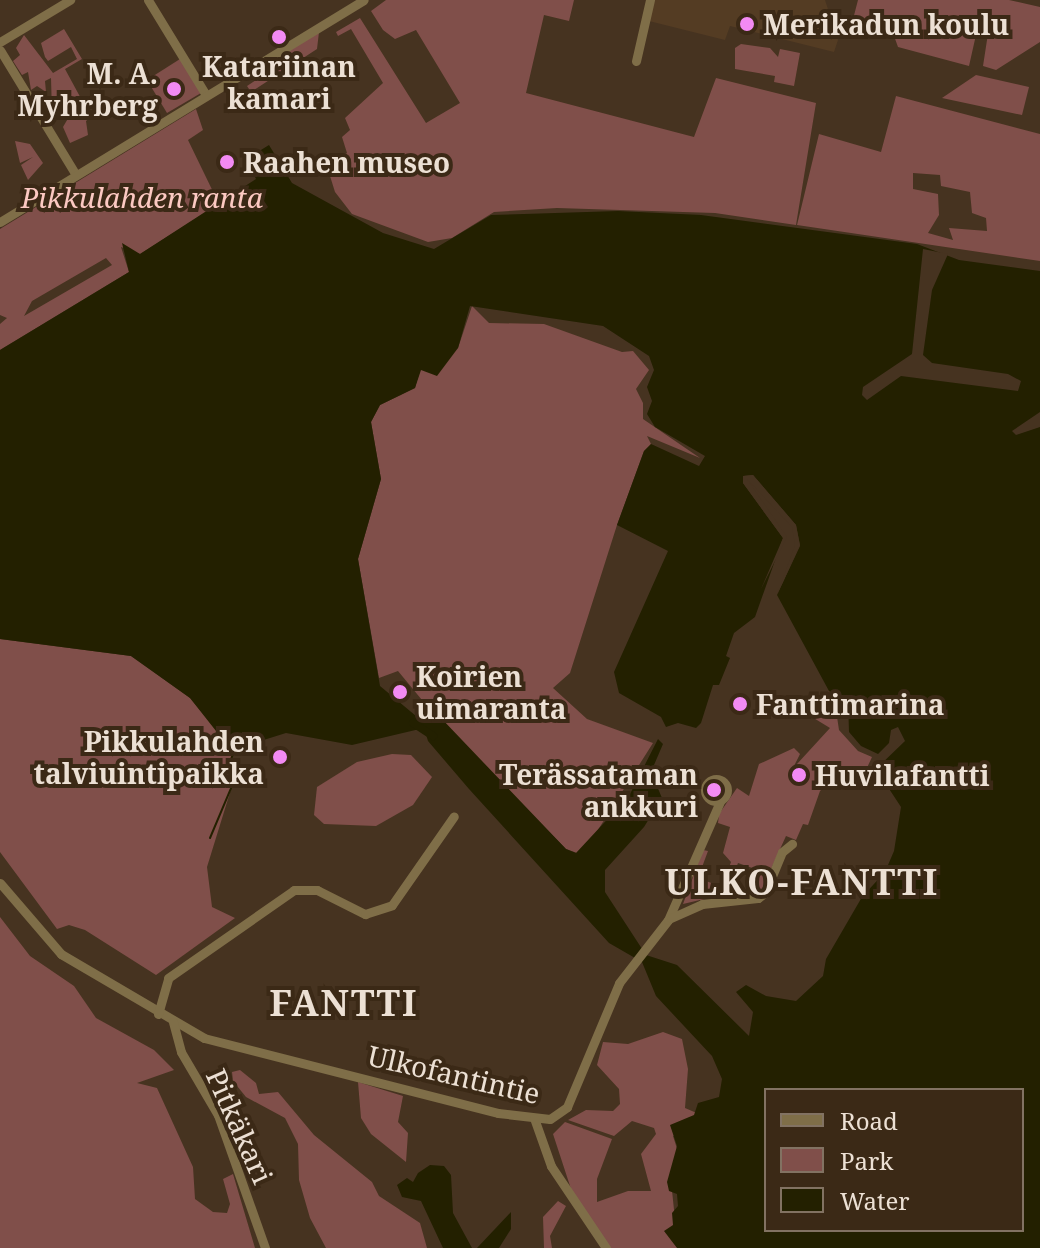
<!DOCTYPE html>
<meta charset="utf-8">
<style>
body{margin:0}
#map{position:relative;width:1040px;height:1248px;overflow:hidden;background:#463320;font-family:"Noto Serif",serif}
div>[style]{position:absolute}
.built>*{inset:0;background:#543c23}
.green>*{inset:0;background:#804f4a}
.water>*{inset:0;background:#232000}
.pier>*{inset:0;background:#463320}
.stream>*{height:2px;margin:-1px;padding:0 1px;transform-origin:1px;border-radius:1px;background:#232000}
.canal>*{height:8px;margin:-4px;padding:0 4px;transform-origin:4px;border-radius:4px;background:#232000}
.minor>*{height:9px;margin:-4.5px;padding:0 4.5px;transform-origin:4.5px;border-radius:4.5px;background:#7f6e48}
.minor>.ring{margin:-4.5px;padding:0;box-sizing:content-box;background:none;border:9px solid #7f6e48;border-radius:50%}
.dots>*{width:22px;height:22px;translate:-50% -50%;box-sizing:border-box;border:4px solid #3b2916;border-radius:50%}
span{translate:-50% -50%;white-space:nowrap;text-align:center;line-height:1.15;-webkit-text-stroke:8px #3b2916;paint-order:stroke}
.poi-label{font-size:28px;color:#ece0d4;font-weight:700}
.left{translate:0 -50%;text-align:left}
.right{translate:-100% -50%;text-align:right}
.park-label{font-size:28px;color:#fcc9c2;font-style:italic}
.street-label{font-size:28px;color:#ece0d4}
.district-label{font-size:36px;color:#ece0d4;font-weight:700;letter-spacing:2px}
.legend{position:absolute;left:764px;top:1088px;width:260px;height:144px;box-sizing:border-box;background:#3b2916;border:2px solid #827262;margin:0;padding:10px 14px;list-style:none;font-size:24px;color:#ece0d4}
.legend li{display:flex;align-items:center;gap:16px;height:40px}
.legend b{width:40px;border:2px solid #827262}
</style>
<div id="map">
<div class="built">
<i style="clip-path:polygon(655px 0,825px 0,838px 40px,834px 52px,730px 26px,725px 40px,649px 21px)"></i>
</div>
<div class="green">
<i style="clip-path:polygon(386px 0,574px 0,569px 21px,544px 15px,526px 93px,694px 137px,716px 78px,816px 103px,796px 225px,715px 213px,557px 208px,494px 212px,452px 238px,428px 242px,352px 214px,335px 192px,330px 176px,336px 171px,334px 160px,347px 153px,342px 137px,350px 130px,345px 118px,383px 83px,351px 29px,338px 36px,336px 32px,360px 18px,426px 123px,460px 103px,416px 30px,395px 39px,383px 30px,371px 11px)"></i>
<i style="clip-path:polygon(858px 0,1009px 0,1040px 7px,1040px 42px,996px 70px,983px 66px,989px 27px,978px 26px,969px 66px,898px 47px,894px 36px,851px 27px)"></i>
<i style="clip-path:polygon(64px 29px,82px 59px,65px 69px,91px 117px,86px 121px,88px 135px,70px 143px,63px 127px,70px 115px,52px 113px,51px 78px,45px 81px,46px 92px,37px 86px,31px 90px,28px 72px,22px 75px,13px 61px,20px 55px,16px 48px,24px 35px,53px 73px,77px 59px,71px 47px,48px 61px,45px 57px,41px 43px)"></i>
<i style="clip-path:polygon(319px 32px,317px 49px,251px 92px,247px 86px,296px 54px,256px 77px,253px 72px)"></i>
<i style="clip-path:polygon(741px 44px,770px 48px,778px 57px,780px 49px,800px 53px,794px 86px,774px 82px,775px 76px,735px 69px,735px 48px)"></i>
<i style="clip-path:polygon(180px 59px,201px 93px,167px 113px,147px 80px)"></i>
<i style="clip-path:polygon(976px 75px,1029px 87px,1022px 115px,942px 98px)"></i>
<i style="clip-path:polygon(evenodd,896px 96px,1040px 134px,1040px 261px,797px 225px,819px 134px,881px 152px,896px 96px,913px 173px,940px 175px,941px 186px,970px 192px,972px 213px,986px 218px,987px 231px,949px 228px,953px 240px,928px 233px,939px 215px,938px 194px,913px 189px,913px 173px)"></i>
<i style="clip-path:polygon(evenodd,196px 109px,203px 130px,188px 140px,219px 204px,140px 254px,121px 247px,129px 272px,0 350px,0 324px,7px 318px,0 315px,0 229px,196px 109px,106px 258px,112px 265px,24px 316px,32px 301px,106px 258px)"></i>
<i style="clip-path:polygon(15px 141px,30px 144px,43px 163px,28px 180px,21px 165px,33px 157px,20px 163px)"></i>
<i style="clip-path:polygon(472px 306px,489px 323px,544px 324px,622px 352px,633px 351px,649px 370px,636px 389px,643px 403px,643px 419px,700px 458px,647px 436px,651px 444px,644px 451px,617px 525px,570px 673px,553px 688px,587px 719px,653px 743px,589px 844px,577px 853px,566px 849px,436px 717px,398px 671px,379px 678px,358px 559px,381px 479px,371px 422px,380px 405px,415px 388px,420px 369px,458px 348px)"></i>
<i style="clip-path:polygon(0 639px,131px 656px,190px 698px,234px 751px,230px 763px,232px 786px,207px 867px,212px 907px,235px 918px,156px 975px,85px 930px,69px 925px,57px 929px,0 852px)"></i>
<i style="clip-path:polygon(evenodd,829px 691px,840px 702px,848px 699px,850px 706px,836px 710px,839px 730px,858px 751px,872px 757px,866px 770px,832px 780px,820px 791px,808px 825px,803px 824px,796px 840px,786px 836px,761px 891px,746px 898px,721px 895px,683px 904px,703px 850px,708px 851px,698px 878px,722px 887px,731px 862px,723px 853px,730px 827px,718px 823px,719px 814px,737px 788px,749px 796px,759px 764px,794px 748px,800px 754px,789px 776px,797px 784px,809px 773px,797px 764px,830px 728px,812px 717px,829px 691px,738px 863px,761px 871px,752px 892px,728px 889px,738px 863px)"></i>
<i style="clip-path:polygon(392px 754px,411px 755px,432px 777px,413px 805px,376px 826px,324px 824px,314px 815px,317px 787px,357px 762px)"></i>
<i style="clip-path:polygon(0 917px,30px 956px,74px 986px,96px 1018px,154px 1050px,174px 1070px,137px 1083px,157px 1088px,193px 1167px,195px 1199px,213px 1212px,227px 1213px,230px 1204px,223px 1179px,233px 1174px,255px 1248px,0 1248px)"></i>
<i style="clip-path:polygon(663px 1032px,682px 1039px,688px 1069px,685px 1108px,699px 1114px,703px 1104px,697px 1127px,673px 1136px,679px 1155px,671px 1181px,678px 1248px,608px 1248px,571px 1189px,553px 1134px,565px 1122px,612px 1139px,597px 1179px,597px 1202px,628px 1191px,651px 1191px,641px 1154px,656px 1134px,654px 1128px,632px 1121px,614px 1136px,568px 1120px,586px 1110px,613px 1111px,620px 1104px,619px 1089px,597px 1065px,603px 1042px,628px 1044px)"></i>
<i style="clip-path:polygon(240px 1070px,256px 1083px,259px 1094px,278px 1092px,314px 1135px,372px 1182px,379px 1196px,420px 1223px,427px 1248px,326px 1248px,310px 1218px,299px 1180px,298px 1144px,285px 1118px,246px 1097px,233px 1081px,232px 1072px)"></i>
<i style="clip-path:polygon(358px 1082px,403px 1096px,398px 1122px,408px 1133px,406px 1162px,371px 1134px,361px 1118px)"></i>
<i style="clip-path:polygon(558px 1201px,566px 1206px,550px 1236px,552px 1248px,544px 1248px,543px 1217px)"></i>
</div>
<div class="water">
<i style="clip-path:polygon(evenodd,269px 145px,292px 183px,383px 233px,434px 249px,491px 215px,618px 211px,701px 215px,917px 244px,959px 260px,1040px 271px,1040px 412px,1012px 431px,1016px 435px,1040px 427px,1040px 1248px,677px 1248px,664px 1231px,673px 1225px,672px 1213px,678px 1206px,677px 1194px,669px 1191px,667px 1182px,677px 1146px,670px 1125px,694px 1115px,698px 1103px,719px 1097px,722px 1079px,712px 1056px,656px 996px,642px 962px,609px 943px,469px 789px,428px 741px,424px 728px,352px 745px,286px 733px,231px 750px,190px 698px,131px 656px,0 639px,0 350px,129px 272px,122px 243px,140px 254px,256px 179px,246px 159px,269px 145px,470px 306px,603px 326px,649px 356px,654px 370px,647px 387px,652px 401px,647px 414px,655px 427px,705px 456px,699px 466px,651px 444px,644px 451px,617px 525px,668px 551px,614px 672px,619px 693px,661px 717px,666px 727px,678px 723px,696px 728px,701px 723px,713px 685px,719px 685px,730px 658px,726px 656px,734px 633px,755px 617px,783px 538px,743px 483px,743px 476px,753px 475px,796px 525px,800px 546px,777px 595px,829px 691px,840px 702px,848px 700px,849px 732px,861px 746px,878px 754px,889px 743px,891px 730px,898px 727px,905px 741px,876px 769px,901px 807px,894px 851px,885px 872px,862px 897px,826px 959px,823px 976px,796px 1001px,766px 996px,746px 985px,736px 992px,753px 1012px,749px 1036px,677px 965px,646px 955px,605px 892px,605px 870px,644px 827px,662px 798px,651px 772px,663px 744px,658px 739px,629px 796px,576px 853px,566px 849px,441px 718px,428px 721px,416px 716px,380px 686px,358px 559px,381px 479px,371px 422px,380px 405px,415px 388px,421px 370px,437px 376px,458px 348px,470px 306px,269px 145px,766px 1090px,1022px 1090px,1022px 1230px,766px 1230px,766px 1090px)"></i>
<i style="clip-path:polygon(430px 1165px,444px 1166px,451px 1175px,453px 1213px,472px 1248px,443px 1248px,421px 1201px,402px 1197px,397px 1185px,407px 1178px,413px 1182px,418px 1173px)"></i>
<i style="clip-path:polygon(511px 1212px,511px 1229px,499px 1248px,477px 1248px)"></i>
</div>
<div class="pier">
<i style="clip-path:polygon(923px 249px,948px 254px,932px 290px,923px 355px,932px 363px,1008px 374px,1021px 381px,1018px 391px,901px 376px,867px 400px,862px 395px,863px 387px,912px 354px)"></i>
<i style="clip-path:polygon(753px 475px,796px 525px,800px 545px,777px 595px,795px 545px,792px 527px,747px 479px,787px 537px,761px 589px,783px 538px,743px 483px,743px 476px)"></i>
</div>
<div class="stream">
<i style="left:210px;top:838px;width:56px;rotate:-67.1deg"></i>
<i style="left:232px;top:786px;width:24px;rotate:-95deg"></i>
<i style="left:230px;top:762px;width:12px;rotate:-70deg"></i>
</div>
<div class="canal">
<i style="left:413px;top:723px;width:24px;rotate:33deg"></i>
</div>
<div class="minor">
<i style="left:148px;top:0;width:111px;rotate:58.6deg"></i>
<i style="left:0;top:42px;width:82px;rotate:-31deg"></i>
<i style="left:0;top:50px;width:146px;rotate:58.7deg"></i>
<i style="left:636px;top:61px;width:63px;rotate:-77.1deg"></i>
<i style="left:0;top:222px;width:426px;rotate:-31.4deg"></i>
<i class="ring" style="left:705px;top:779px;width:13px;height:13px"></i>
<i style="left:0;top:883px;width:94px;rotate:49.3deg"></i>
<i style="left:61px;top:954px;width:166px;rotate:30.4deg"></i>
<i style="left:204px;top:1038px;width:303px;rotate:14.3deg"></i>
<i style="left:498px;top:1113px;width:52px;rotate:6.6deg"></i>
<i style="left:550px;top:1119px;width:21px;rotate:-35deg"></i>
<i style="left:567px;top:1107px;width:134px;rotate:-67.2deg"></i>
<i style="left:619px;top:983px;width:80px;rotate:-52.1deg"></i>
<i style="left:668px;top:920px;width:132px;rotate:-66.3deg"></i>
<i style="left:671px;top:918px;width:34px;rotate:-24deg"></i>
<i style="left:702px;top:904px;width:56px;rotate:-6.1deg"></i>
<i style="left:758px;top:898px;width:9px;rotate:-36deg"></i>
<i style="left:765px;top:893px;width:44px;rotate:-67.5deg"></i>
<i style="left:782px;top:852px;width:13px;rotate:-39deg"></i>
<i style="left:158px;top:1014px;width:37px;rotate:-74deg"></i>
<i style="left:168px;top:978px;width:154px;rotate:-34.9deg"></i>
<i style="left:294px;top:890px;width:23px"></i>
<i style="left:317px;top:890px;width:54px;rotate:26.6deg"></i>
<i style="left:365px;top:914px;width:28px;rotate:-18deg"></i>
<i style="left:392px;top:905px;width:108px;rotate:-55.1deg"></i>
<i style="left:173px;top:1022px;width:31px;rotate:75deg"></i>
<i style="left:181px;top:1052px;width:73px;rotate:59.6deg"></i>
<i style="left:218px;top:1115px;width:141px;rotate:70.5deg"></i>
<i style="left:534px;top:1118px;width:51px;rotate:70.5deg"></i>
<i style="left:551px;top:1166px;width:99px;rotate:56.1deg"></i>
</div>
<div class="dots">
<i style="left:747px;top:24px;background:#f28af3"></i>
<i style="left:279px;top:37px;background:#f28af3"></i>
<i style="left:174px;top:89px;background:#f28af3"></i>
<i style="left:227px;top:162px;background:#f28af3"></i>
<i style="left:400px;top:692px;background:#f28af3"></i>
<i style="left:740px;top:704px;background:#f28af3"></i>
<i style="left:280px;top:757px;background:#f28af3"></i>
<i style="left:799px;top:775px;background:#f28af3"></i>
<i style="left:714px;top:790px;background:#f28af3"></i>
</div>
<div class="poi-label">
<span class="left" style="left:763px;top:24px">Merikadun koulu</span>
<span style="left:279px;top:82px">Katariinan<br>kamari</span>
<span class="right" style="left:158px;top:89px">M. A.<br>Myhrberg</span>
<span class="left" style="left:243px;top:162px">Raahen museo</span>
<span class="left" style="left:416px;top:692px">Koirien<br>uimaranta</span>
<span class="left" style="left:756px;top:704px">Fanttimarina</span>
<span class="right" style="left:264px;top:757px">Pikkulahden<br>talviuintipaikka</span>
<span class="right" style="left:698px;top:790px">Terässataman<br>ankkuri</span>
<span class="left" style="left:815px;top:775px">Huvilafantti</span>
</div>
<div class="park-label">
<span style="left:142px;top:197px">Pikkulahden ranta</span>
</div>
<div class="street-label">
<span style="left:454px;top:1074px;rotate:13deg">Ulkofantintie</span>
<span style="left:240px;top:1126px;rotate:66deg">Pitkäkari</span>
</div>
<div class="district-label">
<span style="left:802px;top:882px">ULKO-FANTTI</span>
<span style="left:344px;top:1003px">FANTTI</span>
</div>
<ul class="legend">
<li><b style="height:10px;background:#7f6e48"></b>Road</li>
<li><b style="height:22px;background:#804f4a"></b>Park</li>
<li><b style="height:22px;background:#232000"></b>Water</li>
</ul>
</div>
